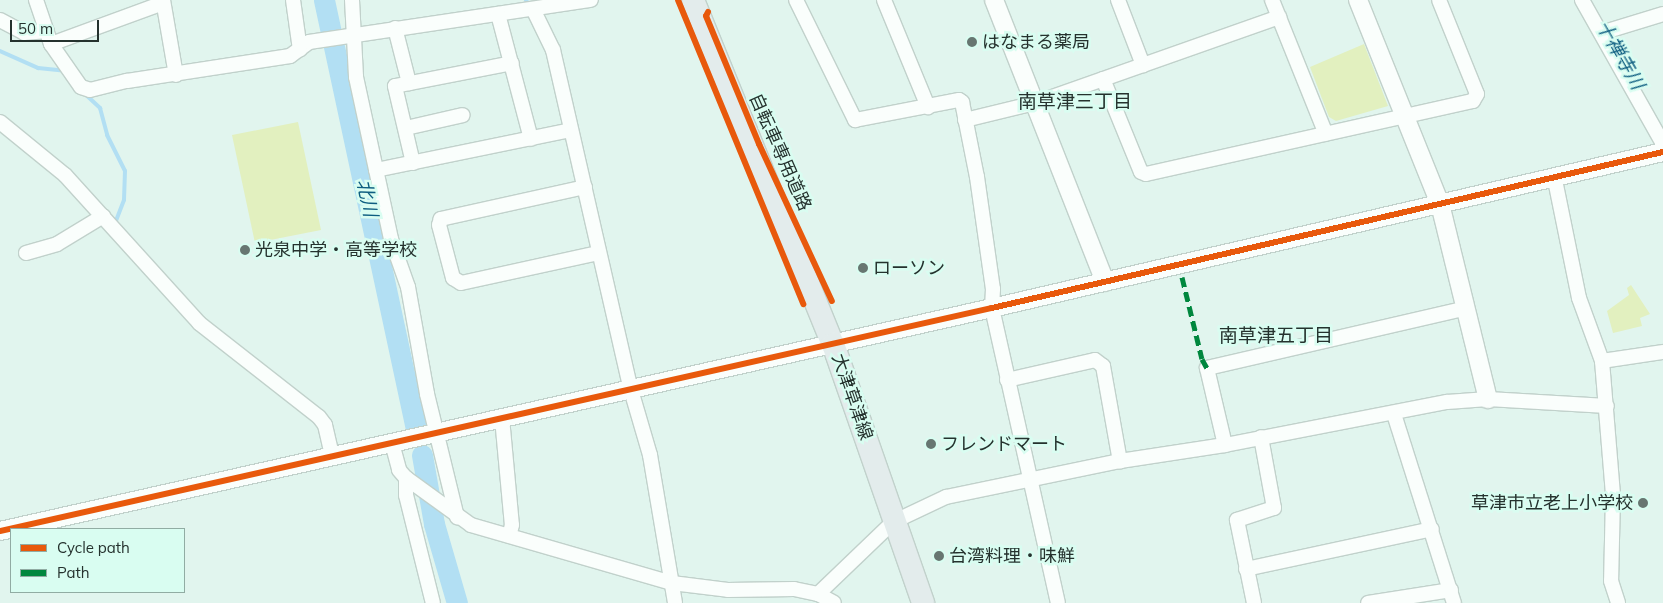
<!DOCTYPE html>
<meta charset="utf-8">
<style>
body{margin:0}
#map{position:relative;width:1663px;height:603px;overflow:hidden;background:#e1f5ee;font-family:Mulish,"Noto Sans JP",sans-serif}
div>[style]{position:absolute}
.green>*{inset:0;background:#e2f0bf}
.stream>*{height:4px;margin:-2px;padding:0 2px;transform-origin:2px;border-radius:2px;background:#b2dff3}
.river>*{height:21px;margin:-10.5px;padding:0 10.5px;transform-origin:10.5px;border-radius:10.5px;background:#b2dff3}
.roads{filter:drop-shadow(1px 0 #c1d1cb) drop-shadow(-1px 0 #c1d1cb) drop-shadow(0 1px #c1d1cb) drop-shadow(0 -1px #c1d1cb)}
.minor>*{height:14px;margin:-7px;padding:0 7px;transform-origin:7px;border-radius:7px;background:#fafefc}
.tertiary>*{height:18px;margin:-9px;padding:0 9px;transform-origin:9px;border-radius:9px;background:#fafefc}
.primary>*{height:22px;margin:-11px;padding:0 11px;transform-origin:11px;border-radius:11px;background:#e3ecec}
.quiet>*{height:5px;margin-top:-2.5px;transform-origin:0;background:repeating-linear-gradient(90deg,#00873e 0 10px,transparent 0 15px)}
.cycleway>*{height:6px;margin:-3px;padding:0 3px;transform-origin:3px;border-radius:3px;background:#e8590c}
.dots>*{width:14px;height:14px;translate:-50% -50%;box-sizing:border-box;border:2px solid #d9fdf1;border-radius:50%}
span{translate:-50% -50%;white-space:nowrap;text-align:center;line-height:1.15;-webkit-text-stroke:5px #d9fdf1;paint-order:stroke}
.poi-label{font-size:18px;color:#25322e}
.left{translate:0 -50%;text-align:left}
.right{translate:-100% -50%;text-align:right}
.street-label{font-size:18px;color:#25322e}
.water-label{font-size:19px;color:#0e5e81;font-style:italic}
.neighbourhood-label{font-size:19px;color:#25322e}
.legend{position:absolute;left:10px;top:528px;width:175px;height:65px;box-sizing:border-box;background:#d9fdf1;border:1px solid #91aca3;margin:0;padding:6px 9px;list-style:none;font-size:15px;color:#25322e}
.legend li{display:flex;align-items:center;gap:10px;height:25px}
.legend b{width:25px;border:1px solid #91aca3}
.scale{position:absolute;left:10px;top:20px;width:89px;height:22px;box-sizing:border-box;border:2px solid #25322e;border-top:0;padding-left:6px;font-size:15px;line-height:18px;white-space:nowrap;color:#25322e;-webkit-text-stroke:4px #d9fdf1;paint-order:stroke}
</style>
<div id="map">
<div class="green">
<i style="clip-path:polygon(1364px 44px,1388px 106px,1336px 121px,1329px 117px,1310px 67px)"></i>
<i style="clip-path:polygon(298px 122px,321px 230px,255px 243px,232px 135px)"></i>
<i style="clip-path:polygon(1631px 285px,1650px 314px,1640px 318px,1642px 326px,1613px 333px,1607px 311px,1629px 295px,1627px 288px)"></i>
</div>
<div class="stream">
<i style="left:526px;top:0;width:2px;rotate:63deg"></i>
<i style="left:0;top:51px;width:42px;rotate:24.1deg"></i>
<i style="left:38px;top:68px;width:27px;rotate:6deg"></i>
<i style="left:85px;top:94px;width:21px;rotate:43deg"></i>
<i style="left:100px;top:108px;width:28px;rotate:75deg"></i>
<i style="left:107px;top:135px;width:40px;rotate:63.4deg"></i>
<i style="left:125px;top:171px;width:29px;rotate:92deg"></i>
<i style="left:124px;top:200px;width:25px;rotate:111deg"></i>
</div>
<div class="river">
<i style="left:324px;top:0;width:436px;rotate:77.9deg"></i>
<i style="left:422px;top:455px;width:70px;rotate:80.1deg"></i>
<i style="left:434px;top:524px;width:82px;rotate:73.8deg"></i>
</div>
<div class="roads">
<div class="minor">
<i style="left:36px;top:0;width:46px;rotate:71.2deg"></i>
<i style="left:51px;top:44px;width:52px;rotate:55.1deg"></i>
<i style="left:81px;top:87px;width:9px;rotate:18deg"></i>
<i style="left:90px;top:90px;width:38px;rotate:-14deg"></i>
<i style="left:127px;top:81px;width:165px;rotate:-8.7deg"></i>
<i style="left:290px;top:56px;width:24px;rotate:-36deg"></i>
<i style="left:309px;top:42px;width:285px;rotate:-8.5deg"></i>
<i style="left:163px;top:0;width:76px;rotate:80.2deg"></i>
<i style="left:293px;top:0;width:50px;rotate:82deg"></i>
<i style="left:352px;top:0;width:77px;rotate:87deg"></i>
<i style="left:356px;top:77px;width:166px;rotate:77.8deg"></i>
<i style="left:391px;top:239px;width:51px;rotate:70.5deg"></i>
<i style="left:408px;top:287px;width:109px;rotate:79.9deg"></i>
<i style="left:427px;top:394px;width:127px;rotate:76.3deg"></i>
<i style="left:796px;top:0;width:134px;rotate:63.8deg"></i>
<i style="left:855px;top:120px;width:106px;rotate:-10.9deg"></i>
<i style="left:959px;top:100px;width:4px;rotate:34deg"></i>
<i style="left:962px;top:102px;width:76px;rotate:78.7deg"></i>
<i style="left:977px;top:177px;width:113px;rotate:81.9deg"></i>
<i style="left:993px;top:289px;width:19px;rotate:93deg"></i>
<i style="left:992px;top:308px;width:302px;rotate:77.4deg"></i>
<i style="left:884px;top:0;width:116px;rotate:67.6deg"></i>
<i style="left:1118px;top:0;width:70px;rotate:69deg"></i>
<i style="left:1272px;top:0;width:144px;rotate:68.1deg"></i>
<i style="left:1582px;top:0;width:165px;rotate:60.6deg"></i>
<i style="left:533px;top:9px;width:46px;rotate:64deg"></i>
<i style="left:553px;top:50px;width:349px;rotate:77.1deg"></i>
<i style="left:631px;top:390px;width:68px;rotate:73.7deg"></i>
<i style="left:650px;top:455px;width:150px;rotate:80.4deg"></i>
<i style="left:498px;top:14px;width:129px;rotate:75.2deg"></i>
<i style="left:0;top:20px;width:27px;rotate:28deg"></i>
<i style="left:24px;top:33px;width:23px;rotate:-5deg"></i>
<i style="left:395px;top:28px;width:57px;rotate:75.7deg"></i>
<i style="left:1601px;top:33px;width:65px;rotate:-17deg"></i>
<i style="left:51px;top:44px;width:119px;rotate:-20.1deg"></i>
<i style="left:1103px;top:79px;width:100px;rotate:67.8deg"></i>
<i style="left:1141px;top:172px;width:5px;rotate:22deg"></i>
<i style="left:1146px;top:174px;width:335px;rotate:-12.6deg"></i>
<i style="left:1473px;top:101px;width:8px;rotate:-60deg"></i>
<i style="left:1477px;top:94px;width:101px;rotate:-112deg"></i>
<i style="left:965px;top:120px;width:72px;rotate:-13.7deg"></i>
<i style="left:1035px;top:103px;width:259px;rotate:-19.4deg"></i>
<i style="left:0;top:122px;width:84px;rotate:39.2deg"></i>
<i style="left:65px;top:175px;width:200px;rotate:47.8deg"></i>
<i style="left:199px;top:323px;width:152px;rotate:38.1deg"></i>
<i style="left:319px;top:417px;width:10px;rotate:53deg"></i>
<i style="left:325px;top:425px;width:32px;rotate:77deg"></i>
<i style="left:406px;top:128px;width:58px;rotate:-12.8deg"></i>
<i style="left:413px;top:163px;width:79px;rotate:-103.2deg"></i>
<i style="left:395px;top:86px;width:119px;rotate:-11.1deg"></i>
<i style="left:376px;top:170px;width:199px;rotate:-11.6deg"></i>
<i style="left:1555px;top:180px;width:120px;rotate:78.5deg"></i>
<i style="left:1579px;top:298px;width:67px;rotate:69.9deg"></i>
<i style="left:1602px;top:361px;width:135px;rotate:85.3deg"></i>
<i style="left:1613px;top:496px;width:85px;rotate:91.3deg"></i>
<i style="left:1611px;top:581px;width:23px;rotate:72deg"></i>
<i style="left:585px;top:187px;width:148px;rotate:167.5deg"></i>
<i style="left:441px;top:219px;width:6px;rotate:108deg"></i>
<i style="left:439px;top:225px;width:55px;rotate:75.2deg"></i>
<i style="left:453px;top:278px;width:9px;rotate:32deg"></i>
<i style="left:461px;top:283px;width:141px;rotate:-12.3deg"></i>
<i style="left:26px;top:253px;width:32px;rotate:-16deg"></i>
<i style="left:57px;top:244px;width:54px;rotate:-31.3deg"></i>
<i style="left:1602px;top:361px;width:62px;rotate:-8.4deg"></i>
<i style="left:1007px;top:380px;width:90px;rotate:-12.8deg"></i>
<i style="left:1095px;top:360px;width:10px;rotate:37deg"></i>
<i style="left:1103px;top:366px;width:97px;rotate:79.9deg"></i>
<i style="left:1394px;top:414px;width:198px;rotate:72.4deg"></i>
<i style="left:502px;top:418px;width:107px;rotate:84.7deg"></i>
<i style="left:512px;top:525px;width:11px;rotate:105deg"></i>
<i style="left:392px;top:443px;width:28px;rotate:75deg"></i>
<i style="left:399px;top:470px;width:11px;rotate:49deg"></i>
<i style="left:406px;top:478px;width:80px;rotate:35.9deg"></i>
<i style="left:471px;top:525px;width:209px;rotate:16.1deg"></i>
<i style="left:672px;top:583px;width:56px;rotate:7.1deg"></i>
<i style="left:728px;top:590px;width:66px;rotate:-0.9deg"></i>
<i style="left:794px;top:589px;width:25px;rotate:12deg"></i>
<i style="left:818px;top:594px;width:18px;rotate:29deg"></i>
<i style="left:1225px;top:445px;width:79px;rotate:-103.2deg"></i>
<i style="left:1207px;top:368px;width:266px;rotate:-13deg"></i>
<i style="left:406px;top:478px;width:17px;rotate:90deg"></i>
<i style="left:406px;top:495px;width:111px;rotate:76deg"></i>
<i style="left:1246px;top:569px;width:190px;rotate:-12.1deg"></i>
<i style="left:818px;top:594px;width:104px;rotate:-43.8deg"></i>
<i style="left:893px;top:522px;width:59px;rotate:-25.3deg"></i>
<i style="left:946px;top:497px;width:178px;rotate:-11.7deg"></i>
<i style="left:1120px;top:461px;width:106px;rotate:-8.7deg"></i>
<i style="left:1225px;top:445px;width:226px;rotate:-11deg"></i>
<i style="left:1447px;top:402px;width:41px;rotate:-4.2deg"></i>
<i style="left:1488px;top:399px;width:119px;rotate:3.4deg"></i>
<i style="left:1254px;top:603px;width:85px;rotate:-101.6deg"></i>
<i style="left:1237px;top:520px;width:39px;rotate:-18deg"></i>
<i style="left:1274px;top:508px;width:72px;rotate:-100.4deg"></i>
<i style="left:1368px;top:603px;width:84px;rotate:-8.9deg"></i>
</div>
<div class="tertiary">
<i style="left:994px;top:0;width:303px;rotate:68.5deg"></i>
<i style="left:1358px;top:0;width:220px;rotate:68.1deg"></i>
<i style="left:1440px;top:204px;width:201px;rotate:76.2deg"></i>
<i style="left:0;top:531px;width:1017px;rotate:-12.67deg"></i>
<i style="left:992px;top:308px;width:689px;rotate:-13.09deg"></i>
</div>
<div class="primary">
<i style="left:693px;top:0;width:371px;rotate:67.9deg"></i>
<i style="left:833px;top:344px;width:274px;rotate:70.8deg"></i>
</div>
</div>
<div class="quiet">
<i style="left:1182px;top:277px;width:84px;rotate:76.3deg"></i>
<i style="left:1202px;top:359px;width:10px;rotate:61deg"></i>
</div>
<div class="cycleway">
<i style="left:678px;top:0;width:329px;rotate:67.6deg"></i>
<i style="left:708px;top:12px;width:4px;rotate:117deg"></i>
<i style="left:706px;top:16px;width:139px;rotate:67.5deg"></i>
<i style="left:759px;top:144px;width:173px;rotate:65.1deg"></i>
<i style="left:0;top:531px;width:1017px;rotate:-12.67deg"></i>
<i style="left:992px;top:308px;width:689px;rotate:-13.09deg"></i>
</div>
<div class="dots">
<i style="left:972px;top:42px;background:#677671"></i>
<i style="left:245px;top:250px;background:#677671"></i>
<i style="left:863px;top:268px;background:#677671"></i>
<i style="left:931px;top:444px;background:#677671"></i>
<i style="left:1643px;top:503px;background:#677671"></i>
<i style="left:939px;top:556px;background:#677671"></i>
</div>
<div class="poi-label">
<span class="left" style="left:982px;top:42px">はなまる薬局</span>
<span class="left" style="left:255px;top:250px">光泉中学・高等学校</span>
<span class="left" style="left:873px;top:268px">ローソン</span>
<span class="left" style="left:941px;top:444px">フレンドマート</span>
<span class="right" style="left:1633px;top:503px">草津市立老上小学校</span>
<span class="left" style="left:949px;top:556px">台湾料理・味鮮</span>
</div>
<div class="street-label">
<span style="left:780px;top:152px;rotate:66deg">自転車専用道路</span>
<span style="left:852px;top:397px;rotate:71deg">大津草津線</span>
</div>
<div class="water-label">
<span style="left:1620px;top:55px;rotate:60deg">十禅寺川</span>
<span style="left:367px;top:198px;rotate:78deg">北川</span>
</div>
<div class="neighbourhood-label">
<span style="left:1075px;top:102px">南草津三丁目</span>
<span style="left:1276px;top:336px">南草津五丁目</span>
</div>
<ul class="legend">
<li><b style="height:6px;background:#e8590c"></b>Cycle path</li>
<li><b style="height:6px;background:#00873e"></b>Path</li>
</ul>
<div class="scale">50 m</div>
</div>
